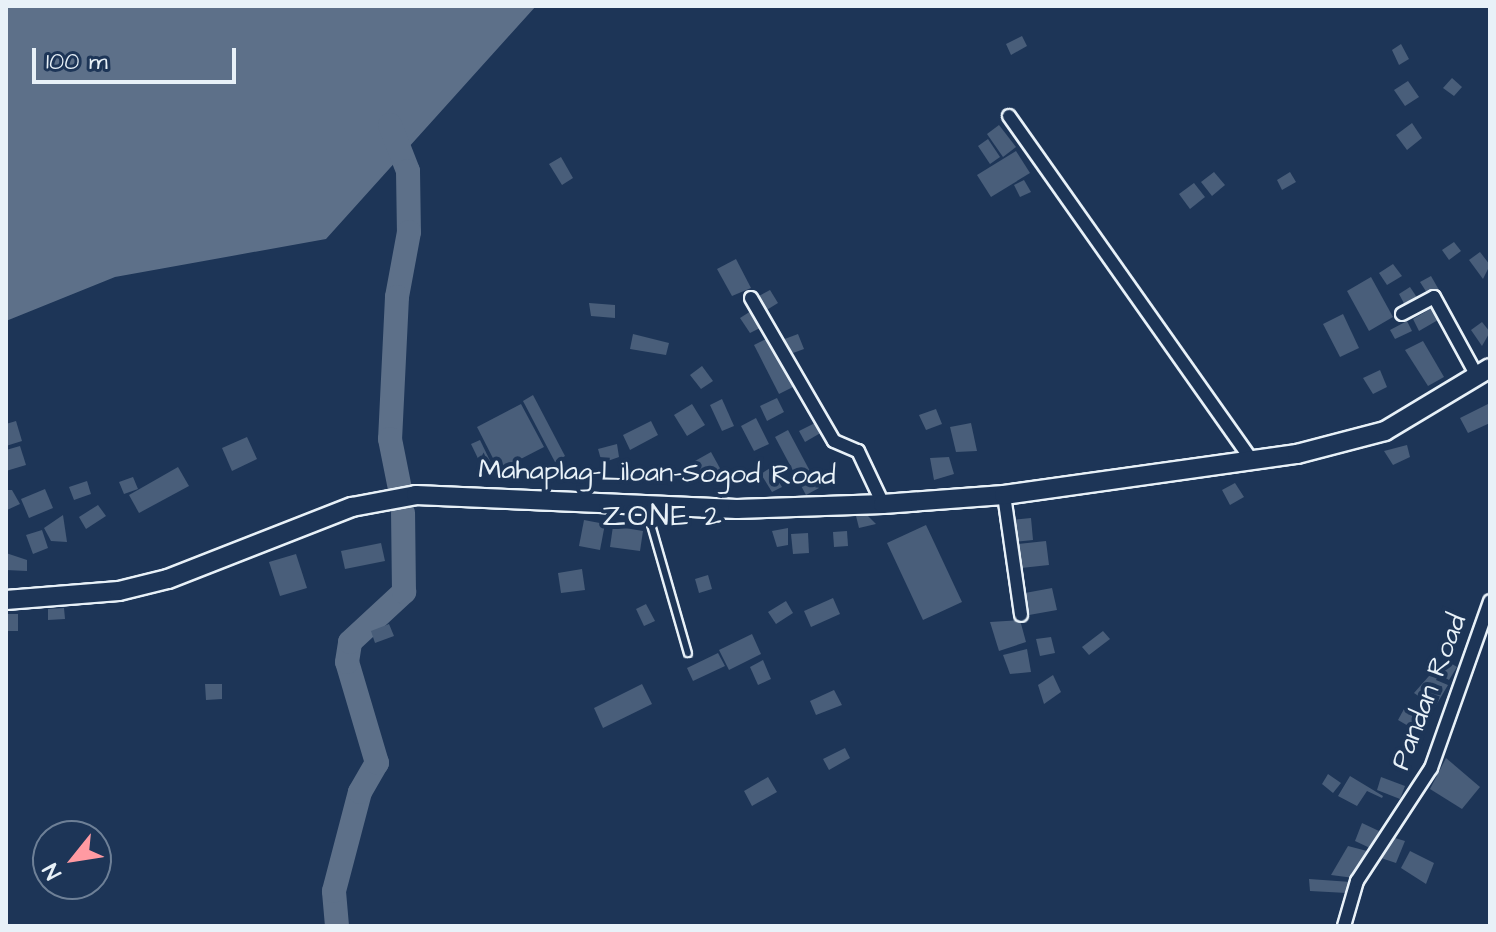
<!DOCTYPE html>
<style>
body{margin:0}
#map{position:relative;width:1496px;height:932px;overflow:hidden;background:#1d3557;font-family:"Architects Daughter",sans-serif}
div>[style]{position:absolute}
.water>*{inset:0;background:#5d7089}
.river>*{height:24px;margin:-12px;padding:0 12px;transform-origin:12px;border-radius:12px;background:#5d7089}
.building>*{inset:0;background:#495e7a}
.roads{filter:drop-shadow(2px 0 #e8f1f8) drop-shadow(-2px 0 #e8f1f8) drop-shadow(0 2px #e8f1f8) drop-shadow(0 -2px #e8f1f8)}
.lane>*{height:6px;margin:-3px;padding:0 3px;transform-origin:3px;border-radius:3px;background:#1d3557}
.street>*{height:12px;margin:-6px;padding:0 6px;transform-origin:6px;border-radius:6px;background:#1d3557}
.primary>*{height:18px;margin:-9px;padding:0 9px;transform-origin:9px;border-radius:9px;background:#1d3557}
span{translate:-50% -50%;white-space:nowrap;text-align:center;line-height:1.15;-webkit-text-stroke:8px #1d3557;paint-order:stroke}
.street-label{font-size:28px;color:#e8f1f8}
.neighbourhood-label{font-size:30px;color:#e8f1f8;letter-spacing:2px}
.frame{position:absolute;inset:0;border:8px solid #e8f1f8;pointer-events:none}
.north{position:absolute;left:32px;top:820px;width:80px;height:80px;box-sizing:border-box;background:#1d3557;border:2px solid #6e8097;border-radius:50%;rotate:240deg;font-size:22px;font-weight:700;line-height:32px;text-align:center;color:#e8f1f8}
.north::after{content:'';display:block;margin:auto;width:28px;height:36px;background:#ff9aa2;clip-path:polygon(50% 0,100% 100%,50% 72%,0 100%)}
.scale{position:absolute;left:32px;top:48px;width:204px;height:36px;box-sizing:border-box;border:4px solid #e8f1f8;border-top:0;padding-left:10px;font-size:24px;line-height:28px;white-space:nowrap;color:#e8f1f8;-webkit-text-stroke:6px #1d3557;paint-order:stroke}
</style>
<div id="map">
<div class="water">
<i style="clip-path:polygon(6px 6px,536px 6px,326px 239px,115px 277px,6px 321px)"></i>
</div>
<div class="river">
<i style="left:390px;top:125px;width:49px;rotate:68.6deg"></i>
<i style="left:408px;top:171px;width:61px;rotate:89.1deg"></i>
<i style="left:409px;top:232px;width:66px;rotate:100.5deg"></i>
<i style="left:397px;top:297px;width:142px;rotate:92.8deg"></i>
<i style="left:390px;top:439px;width:51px;rotate:78.7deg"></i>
<i style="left:337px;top:926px;width:35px;rotate:-95deg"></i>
<i style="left:334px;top:891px;width:102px;rotate:-75.3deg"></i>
<i style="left:360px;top:792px;width:34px;rotate:-60deg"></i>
<i style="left:377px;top:763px;width:105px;rotate:-106.5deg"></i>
<i style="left:347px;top:662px;width:20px;rotate:-81deg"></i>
<i style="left:350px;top:642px;width:74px;rotate:-42.8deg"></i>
<i style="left:404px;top:592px;width:79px;rotate:-90.7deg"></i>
</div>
<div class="building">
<i style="clip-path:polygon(1022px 36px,1027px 46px,1011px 55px,1006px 44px)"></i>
<i style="clip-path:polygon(1401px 44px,1409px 59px,1399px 65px,1392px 50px)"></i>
<i style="clip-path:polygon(1452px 78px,1462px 87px,1454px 96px,1443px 88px)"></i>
<i style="clip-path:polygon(1408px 81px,1419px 97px,1405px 106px,1394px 90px)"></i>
<i style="clip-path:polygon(1412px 123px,1422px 138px,1407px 150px,1396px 135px)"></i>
<i style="clip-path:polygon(999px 125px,1016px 147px,1003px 157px,987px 134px)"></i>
<i style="clip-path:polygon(988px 139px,1000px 157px,990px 164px,978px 146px)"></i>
<i style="clip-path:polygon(1016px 151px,1030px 173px,991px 197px,977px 175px)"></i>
<i style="clip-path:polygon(561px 157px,573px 178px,562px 185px,549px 164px)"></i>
<i style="clip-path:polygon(1214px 172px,1225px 185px,1212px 196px,1201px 182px)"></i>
<i style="clip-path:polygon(1290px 172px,1296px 182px,1282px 190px,1277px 180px)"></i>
<i style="clip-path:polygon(1024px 180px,1031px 192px,1020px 197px,1014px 185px)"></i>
<i style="clip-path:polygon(1194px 183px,1205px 197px,1190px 209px,1179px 194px)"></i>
<i style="clip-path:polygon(1454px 242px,1461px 251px,1449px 260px,1442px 250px)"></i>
<i style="clip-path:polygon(1480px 252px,1490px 265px,1483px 279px,1469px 260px)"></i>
<i style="clip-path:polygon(736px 259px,751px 288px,732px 296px,717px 269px)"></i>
<i style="clip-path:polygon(1393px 264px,1402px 276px,1387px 285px,1379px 273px)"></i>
<i style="clip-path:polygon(1431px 276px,1439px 290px,1429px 296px,1420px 282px)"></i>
<i style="clip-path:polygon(1371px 277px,1393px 317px,1369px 331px,1347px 291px)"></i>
<i style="clip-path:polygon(1410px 287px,1420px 302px,1407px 309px,1399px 294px)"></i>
<i style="clip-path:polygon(770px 290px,778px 303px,765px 311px,757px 297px)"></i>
<i style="clip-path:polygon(589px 303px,615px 305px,615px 318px,591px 316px)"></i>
<i style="clip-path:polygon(1432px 308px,1438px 320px,1419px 331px,1413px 319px)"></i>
<i style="clip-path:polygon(751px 311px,760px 328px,750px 333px,740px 318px)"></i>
<i style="clip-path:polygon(1343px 314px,1359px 348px,1340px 357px,1323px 324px)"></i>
<i style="clip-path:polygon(1407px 321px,1412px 331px,1395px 339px,1390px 330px)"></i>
<i style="clip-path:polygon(1482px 322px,1490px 332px,1482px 346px,1471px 330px)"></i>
<i style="clip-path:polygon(633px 334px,669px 343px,666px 355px,630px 349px)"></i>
<i style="clip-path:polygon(798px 334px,804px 349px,793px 353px,782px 340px)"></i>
<i style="clip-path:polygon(768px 338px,793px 387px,779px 394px,754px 345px)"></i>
<i style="clip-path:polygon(1423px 341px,1444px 377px,1428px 386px,1405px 350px)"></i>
<i style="clip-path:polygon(702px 366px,713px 381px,701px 389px,690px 375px)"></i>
<i style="clip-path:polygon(1380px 370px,1387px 387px,1373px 394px,1363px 378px)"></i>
<i style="clip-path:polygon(533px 395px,565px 456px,555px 462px,523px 401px)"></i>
<i style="clip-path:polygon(777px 398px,784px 412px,767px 421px,760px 406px)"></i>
<i style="clip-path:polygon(722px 399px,734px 426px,722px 431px,710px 405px)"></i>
<i style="clip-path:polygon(521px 404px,544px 447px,499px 470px,477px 427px)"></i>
<i style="clip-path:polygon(692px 404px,705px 425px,687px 436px,674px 415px)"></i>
<i style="clip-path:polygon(1488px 404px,1490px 423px,1468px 433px,1460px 418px)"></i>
<i style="clip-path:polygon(936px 409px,942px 424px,926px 430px,919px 415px)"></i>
<i style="clip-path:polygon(756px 418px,769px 444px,754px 451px,741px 426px)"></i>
<i style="clip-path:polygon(16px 421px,22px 441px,6px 446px,6px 424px)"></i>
<i style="clip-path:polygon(651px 421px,658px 435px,630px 450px,623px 435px)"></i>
<i style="clip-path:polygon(819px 421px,824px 431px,805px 442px,799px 431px)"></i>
<i style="clip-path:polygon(971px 423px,977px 451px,956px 452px,950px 427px)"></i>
<i style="clip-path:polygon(788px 430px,819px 488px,806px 495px,775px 437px)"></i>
<i style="clip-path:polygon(247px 437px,257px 459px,232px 471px,222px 448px)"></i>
<i style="clip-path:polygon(480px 440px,494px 469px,485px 473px,471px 444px)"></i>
<i style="clip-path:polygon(617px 444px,619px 457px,602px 463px,598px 449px)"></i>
<i style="clip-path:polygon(1407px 445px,1410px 457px,1393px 465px,1384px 451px)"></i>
<i style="clip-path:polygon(20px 446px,26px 465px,6px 471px,6px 450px)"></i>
<i style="clip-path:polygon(711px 452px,722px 472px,706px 481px,695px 461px)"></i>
<i style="clip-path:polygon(949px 457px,954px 474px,934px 480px,930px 458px)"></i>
<i style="clip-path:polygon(178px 467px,189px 486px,139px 513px,129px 495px)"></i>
<i style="clip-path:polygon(770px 468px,782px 487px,772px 492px,761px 474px)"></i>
<i style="clip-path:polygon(133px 477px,138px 489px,124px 494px,119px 482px)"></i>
<i style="clip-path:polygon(87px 481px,91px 494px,74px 500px,69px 487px)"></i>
<i style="clip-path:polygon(1235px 483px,1244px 497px,1230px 505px,1222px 490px)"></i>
<i style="clip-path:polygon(45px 489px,53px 508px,29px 518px,21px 499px)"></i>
<i style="clip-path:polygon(6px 490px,12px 490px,20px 504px,7px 510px)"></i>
<i style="clip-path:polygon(98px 505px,106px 516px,86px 529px,79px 517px)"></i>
<i style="clip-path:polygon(63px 515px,67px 542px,51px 541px,44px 528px)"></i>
<i style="clip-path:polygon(856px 516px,868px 516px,876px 524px,859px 528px)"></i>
<i style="clip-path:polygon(1031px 518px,1033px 540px,1014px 542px,1011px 520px)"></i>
<i style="clip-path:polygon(584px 520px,605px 524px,600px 550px,579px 546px)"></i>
<i style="clip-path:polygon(926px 525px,962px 602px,923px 620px,887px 543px)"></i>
<i style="clip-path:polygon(613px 526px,643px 531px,640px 551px,610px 547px)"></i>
<i style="clip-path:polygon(788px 528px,788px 545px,777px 547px,772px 531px)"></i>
<i style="clip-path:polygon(42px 530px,48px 548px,33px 554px,26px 535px)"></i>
<i style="clip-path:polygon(847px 531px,848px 546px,834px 547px,833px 532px)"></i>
<i style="clip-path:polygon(808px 533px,809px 553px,793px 554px,791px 534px)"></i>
<i style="clip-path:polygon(1046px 541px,1049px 565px,1021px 568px,1018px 544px)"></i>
<i style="clip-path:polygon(381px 543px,385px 561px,345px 569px,341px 551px)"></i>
<i style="clip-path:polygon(6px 553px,27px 560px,27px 571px,6px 570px)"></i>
<i style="clip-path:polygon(296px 554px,307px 588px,280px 596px,269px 562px)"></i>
<i style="clip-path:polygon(582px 569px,585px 590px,561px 593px,558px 573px)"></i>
<i style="clip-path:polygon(708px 575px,712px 589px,699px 593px,695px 579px)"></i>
<i style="clip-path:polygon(1052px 588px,1057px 610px,1029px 615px,1025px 593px)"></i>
<i style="clip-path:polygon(833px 598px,840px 614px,811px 627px,804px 611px)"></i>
<i style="clip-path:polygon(786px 601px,793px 613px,776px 624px,768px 612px)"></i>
<i style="clip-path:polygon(646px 604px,655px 621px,644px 626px,636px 609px)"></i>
<i style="clip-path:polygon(64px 608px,65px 619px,48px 620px,48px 609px)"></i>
<i style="clip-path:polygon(6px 614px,18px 614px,18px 631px,6px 631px)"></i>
<i style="clip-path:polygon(1020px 620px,1026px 642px,999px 651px,990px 622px)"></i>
<i style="clip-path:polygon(389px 624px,394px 636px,375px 643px,371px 631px)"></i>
<i style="clip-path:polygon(1103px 631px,1110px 639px,1089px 655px,1082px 647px)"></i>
<i style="clip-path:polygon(752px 634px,761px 654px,729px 670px,719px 650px)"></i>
<i style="clip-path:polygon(1051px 637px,1055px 653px,1040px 656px,1036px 639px)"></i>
<i style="clip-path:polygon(1027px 649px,1031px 672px,1010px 674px,1003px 655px)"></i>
<i style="clip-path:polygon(718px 653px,725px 666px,693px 681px,687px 668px)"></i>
<i style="clip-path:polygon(1444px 659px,1457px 667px,1449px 680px,1439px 674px,1436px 680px,1448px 685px,1435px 707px,1414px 693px)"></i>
<i style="clip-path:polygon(763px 660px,771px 679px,758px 685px,750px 667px)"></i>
<i style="clip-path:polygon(1053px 675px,1061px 692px,1044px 704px,1038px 685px)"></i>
<i style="clip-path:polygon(205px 684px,222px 684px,222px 699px,206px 700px)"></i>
<i style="clip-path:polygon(642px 684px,652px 704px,603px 728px,594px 708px)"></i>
<i style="clip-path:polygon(834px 690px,842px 705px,816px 715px,810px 701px)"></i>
<i style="clip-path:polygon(1404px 709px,1416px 715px,1410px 727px,1398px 720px)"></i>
<i style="clip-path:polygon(845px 748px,850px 758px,829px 770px,823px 759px)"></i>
<i style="clip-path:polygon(1446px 758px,1480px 787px,1462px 809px,1430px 789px)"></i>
<i style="clip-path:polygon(1328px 774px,1341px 783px,1333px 793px,1322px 784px)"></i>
<i style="clip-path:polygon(1350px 776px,1383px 796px,1382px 798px,1367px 791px,1357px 806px,1338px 796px)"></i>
<i style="clip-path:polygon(768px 777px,777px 792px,752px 806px,744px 791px)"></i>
<i style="clip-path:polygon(1381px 777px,1405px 786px,1400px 799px,1377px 790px)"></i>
<i style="clip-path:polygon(1362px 823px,1379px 831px,1370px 848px,1355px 841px)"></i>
<i style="clip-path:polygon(1395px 838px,1405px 841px,1396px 863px,1381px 858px)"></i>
<i style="clip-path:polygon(1348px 846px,1367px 851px,1354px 878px,1331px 875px)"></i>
<i style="clip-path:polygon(1410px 851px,1434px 863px,1426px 884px,1401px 868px)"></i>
<i style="clip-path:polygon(1309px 879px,1351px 882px,1347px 893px,1310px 891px)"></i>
</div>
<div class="roads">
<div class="lane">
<i style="left:646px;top:507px;width:152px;rotate:74deg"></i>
</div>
<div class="street">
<i style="left:1009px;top:116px;width:422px;rotate:54.8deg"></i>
<i style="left:751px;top:298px;width:165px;rotate:59.9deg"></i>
<i style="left:834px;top:441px;width:26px;rotate:23deg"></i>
<i style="left:858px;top:451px;width:59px;rotate:64.7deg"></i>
<i style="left:1402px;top:314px;width:36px;rotate:-28deg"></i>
<i style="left:1434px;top:297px;width:90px;rotate:61.4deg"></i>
<i style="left:1004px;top:495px;width:121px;rotate:81.9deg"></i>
<i style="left:1344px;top:926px;width:47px;rotate:-73.9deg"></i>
<i style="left:1357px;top:881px;width:135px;rotate:-56.8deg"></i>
<i style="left:1431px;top:768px;width:177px;rotate:-70.5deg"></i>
</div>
<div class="primary">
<i style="left:6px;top:600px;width:113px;rotate:-4.6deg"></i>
<i style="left:119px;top:591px;width:50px;rotate:-13.8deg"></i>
<i style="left:168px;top:579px;width:198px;rotate:-21.4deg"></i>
<i style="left:352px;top:507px;width:65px;rotate:-10.6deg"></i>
<i style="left:416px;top:495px;width:321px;rotate:2.5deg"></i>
<i style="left:737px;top:509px;width:146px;rotate:-2deg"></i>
<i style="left:883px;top:504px;width:121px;rotate:-4.3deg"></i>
<i style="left:1004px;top:495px;width:296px;rotate:-8deg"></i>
<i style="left:1297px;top:454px;width:91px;rotate:-14.6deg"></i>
<i style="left:1385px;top:431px;width:122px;rotate:-31deg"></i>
</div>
</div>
<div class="street-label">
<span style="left:657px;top:473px;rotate:1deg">Mahaplag-Liloan-Sogod Road</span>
<span style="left:1429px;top:692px;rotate:-69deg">Pandan Road</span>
</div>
<div class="neighbourhood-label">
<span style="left:663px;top:516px">ZONE 2</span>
</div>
<div class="frame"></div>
<div class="north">N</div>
<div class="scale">100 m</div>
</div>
